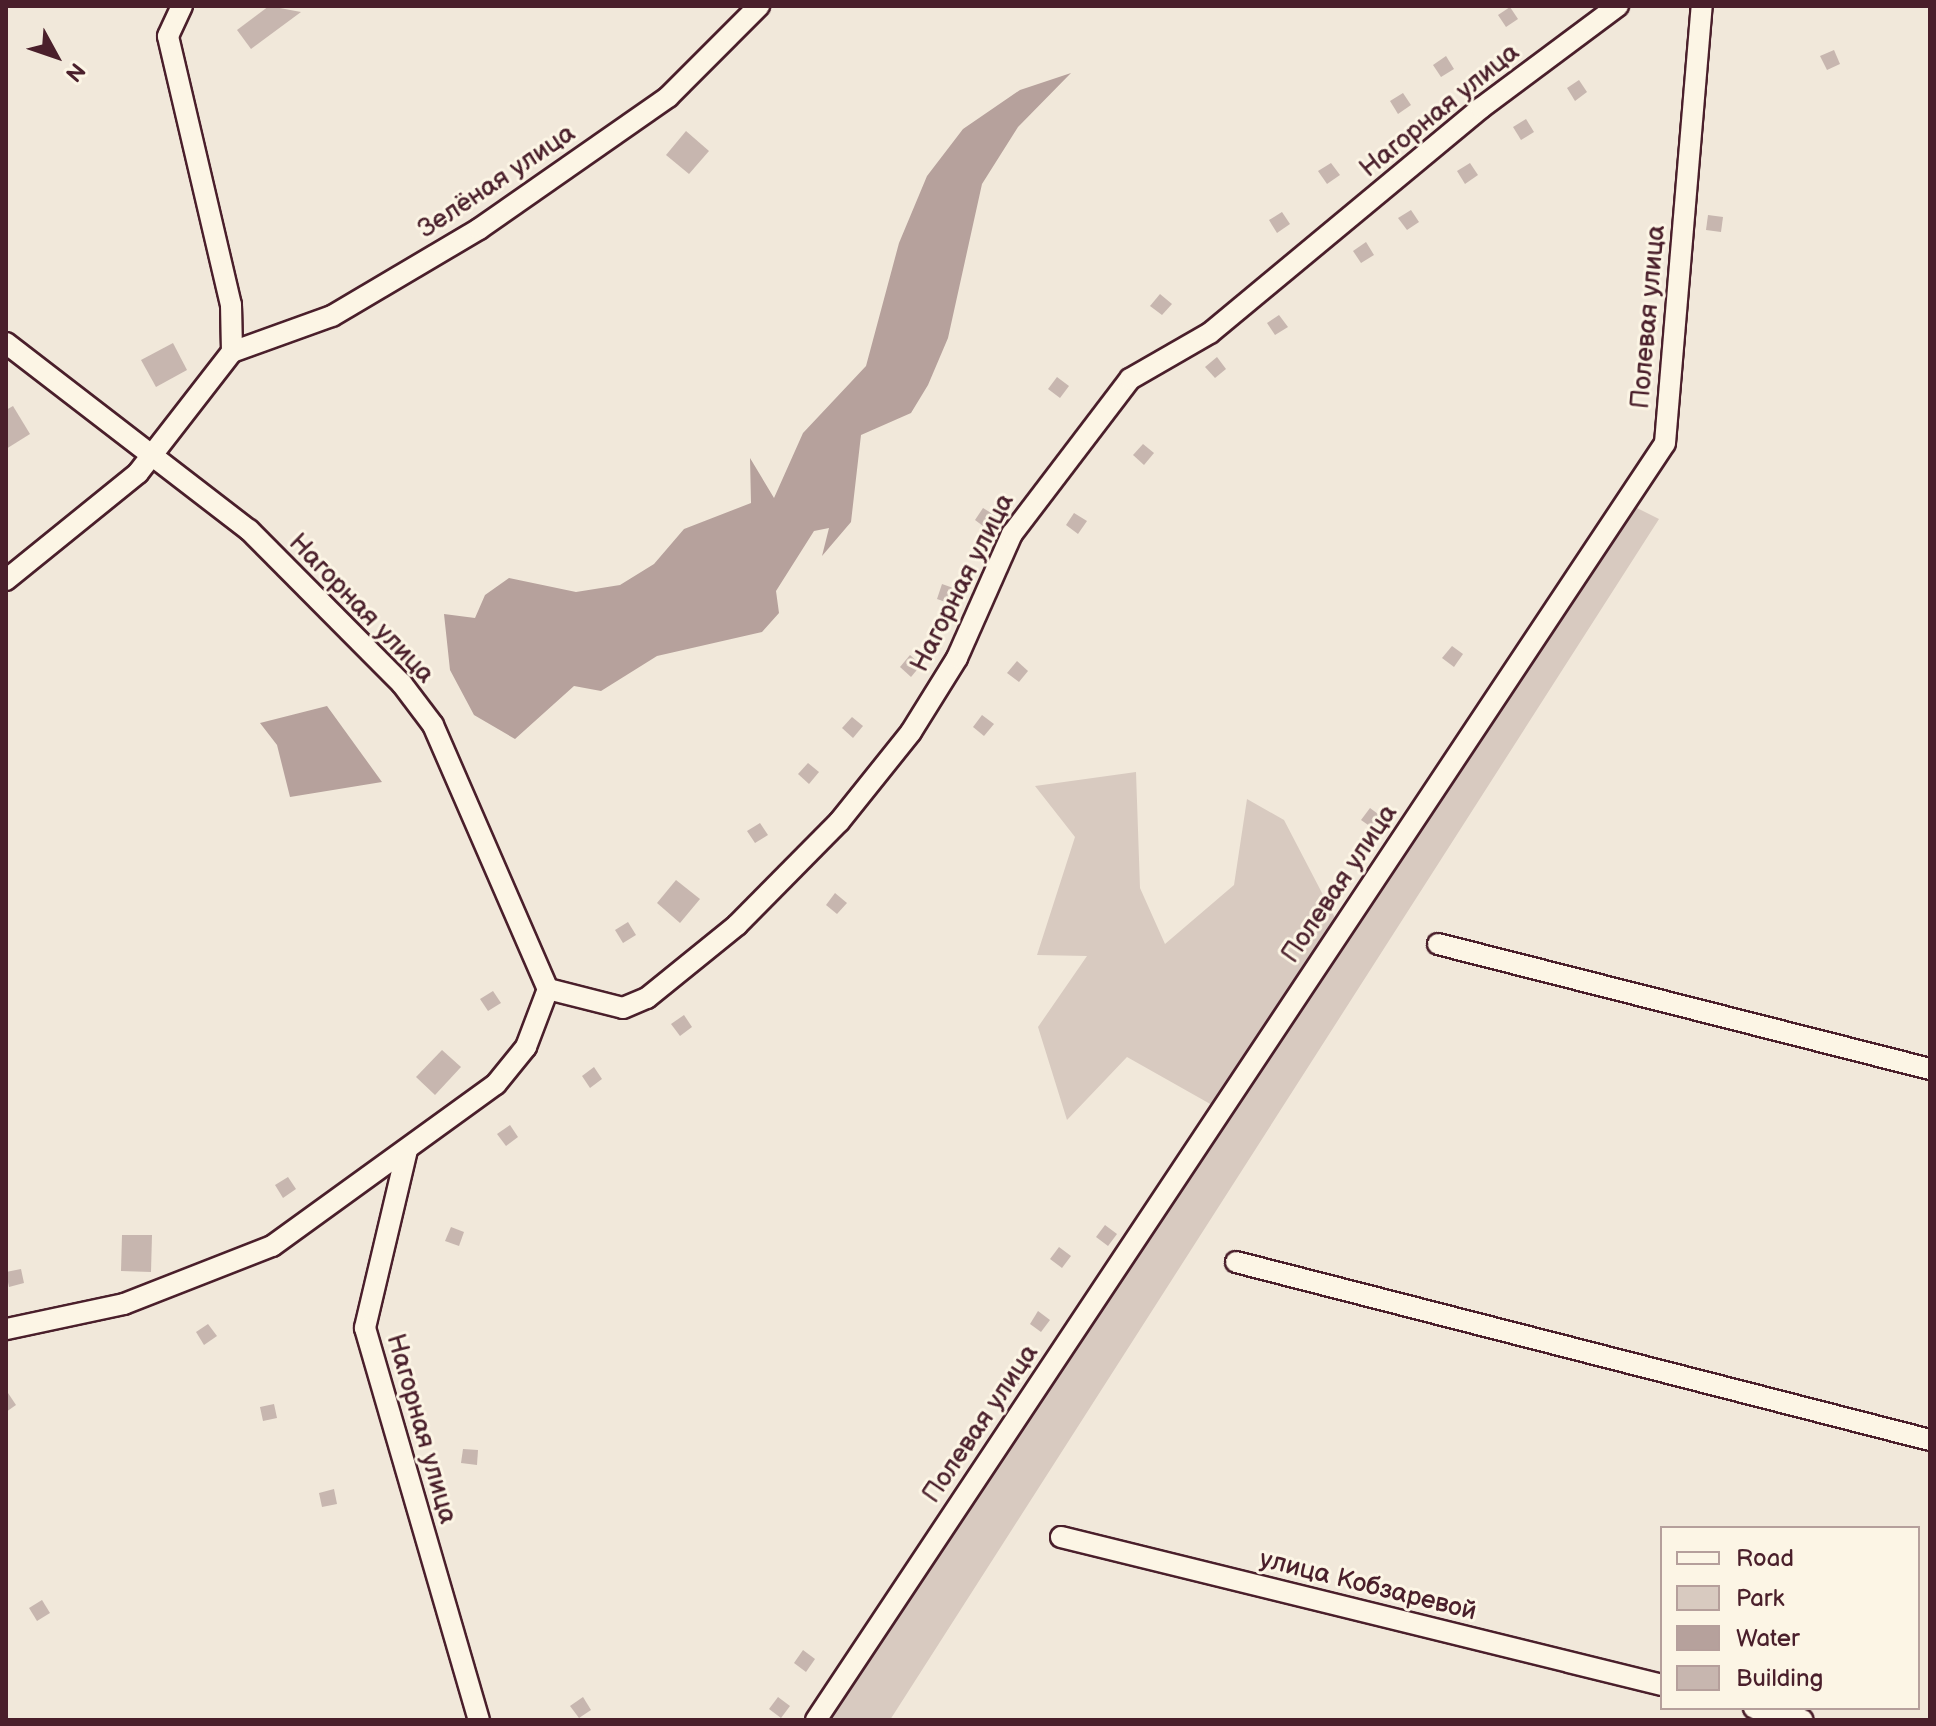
<!DOCTYPE html>
<meta charset="utf-8">
<style>
body{margin:0}
#map{position:relative;width:1936px;height:1726px;overflow:hidden;background:#f1e8da;font-family:"Balsamiq Sans",sans-serif}
div>[style]{position:absolute}
.green>*{inset:0;background:#d8cac0}
.water>*{inset:0;background:#b6a19c}
.building>*{inset:0;background:#c7b6af}
.roads{filter:drop-shadow(2px 0 #4a1f2b) drop-shadow(-2px 0 #4a1f2b) drop-shadow(0 2px #4a1f2b) drop-shadow(0 -2px #4a1f2b)}
.street>*{height:20px;margin:-10px;padding:0 10px;transform-origin:10px;border-radius:10px;background:#fcf5e5}
span{translate:-50% -50%;white-space:nowrap;text-align:center;line-height:1.15;-webkit-text-stroke:6px #fcf5e5;paint-order:stroke}
.street-label{font-size:26px;color:#4a1f2b}
.frame{position:absolute;inset:0;border:8px solid #4a1f2b;pointer-events:none}
.legend{position:absolute;left:1660px;top:1526px;width:260px;height:184px;box-sizing:border-box;background:#fcf5e5;border:2px solid #b59f9b;margin:0;padding:10px 14px;list-style:none;font-size:24px;color:#4a1f2b}
.legend li{display:flex;align-items:center;gap:16px;height:40px}
.legend b{width:40px;border:2px solid #b59f9b}
.north{position:absolute;left:16px;top:16px;width:80px;height:80px;-webkit-text-stroke:6px #fcf5e5;paint-order:stroke;rotate:130deg;font-size:22px;font-weight:700;line-height:32px;text-align:center;color:#4a1f2b}
.north::after{content:'';display:block;margin:auto;width:28px;height:36px;background:#4a1f2b;clip-path:polygon(50% 0,100% 100%,50% 72%,0 100%)}
</style>
<div id="map">
<div class="green">
<i style="clip-path:polygon(1629px 504px,1659px 519px,890px 1720px,830px 1720px,1228px 1114px,1127px 1057px,1067px 1120px,1038px 1027px,1087px 956px,1037px 955px,1075px 837px,1035px 786px,1136px 772px,1140px 888px,1165px 944px,1234px 885px,1247px 799px,1284px 820px,1347px 941px)"></i>
</div>
<div class="water">
<i style="clip-path:polygon(1071px 73px,1018px 127px,982px 184px,948px 338px,928px 385px,911px 413px,861px 435px,851px 522px,822px 556px,829px 528px,814px 531px,776px 591px,779px 613px,762px 632px,657px 656px,601px 691px,574px 686px,515px 739px,474px 715px,450px 670px,444px 614px,475px 618px,485px 595px,509px 578px,576px 592px,620px 585px,654px 564px,684px 529px,751px 503px,750px 458px,774px 498px,803px 433px,866px 366px,899px 243px,927px 176px,963px 129px,1020px 90px)"></i>
<i style="clip-path:polygon(327px 706px,382px 782px,290px 797px,277px 745px,260px 723px)"></i>
</div>
<div class="building">
<i style="clip-path:polygon(269px 6px,301px 12px,251px 49px,237px 30px)"></i>
<i style="clip-path:polygon(1510px 7px,1518px 19px,1506px 27px,1498px 15px)"></i>
<i style="clip-path:polygon(1834px 50px,1840px 64px,1827px 70px,1820px 56px)"></i>
<i style="clip-path:polygon(1446px 56px,1454px 69px,1441px 77px,1433px 65px)"></i>
<i style="clip-path:polygon(1579px 80px,1587px 92px,1575px 101px,1567px 88px)"></i>
<i style="clip-path:polygon(1403px 93px,1411px 105px,1398px 114px,1390px 101px)"></i>
<i style="clip-path:polygon(1526px 119px,1534px 132px,1521px 140px,1513px 127px)"></i>
<i style="clip-path:polygon(686px 131px,709px 151px,689px 174px,666px 155px)"></i>
<i style="clip-path:polygon(1331px 163px,1340px 175px,1327px 184px,1318px 171px)"></i>
<i style="clip-path:polygon(1470px 163px,1478px 175px,1465px 184px,1457px 171px)"></i>
<i style="clip-path:polygon(1411px 210px,1419px 222px,1407px 230px,1398px 218px)"></i>
<i style="clip-path:polygon(1282px 212px,1290px 224px,1277px 233px,1269px 220px)"></i>
<i style="clip-path:polygon(1708px 215px,1723px 217px,1721px 232px,1706px 230px)"></i>
<i style="clip-path:polygon(1366px 242px,1374px 255px,1361px 263px,1353px 251px)"></i>
<i style="clip-path:polygon(1160px 294px,1172px 304px,1162px 315px,1150px 306px)"></i>
<i style="clip-path:polygon(1279px 315px,1288px 327px,1275px 335px,1267px 323px)"></i>
<i style="clip-path:polygon(173px 343px,187px 370px,156px 387px,141px 360px)"></i>
<i style="clip-path:polygon(1217px 357px,1226px 369px,1215px 378px,1205px 367px)"></i>
<i style="clip-path:polygon(1057px 377px,1069px 386px,1060px 398px,1048px 389px)"></i>
<i style="clip-path:polygon(13px 406px,30px 434px,6px 449px,6px 410px)"></i>
<i style="clip-path:polygon(1143px 444px,1154px 453px,1144px 465px,1133px 455px)"></i>
<i style="clip-path:polygon(983px 508px,996px 516px,987px 529px,975px 520px)"></i>
<i style="clip-path:polygon(1074px 513px,1087px 521px,1078px 534px,1066px 525px)"></i>
<i style="clip-path:polygon(942px 584px,956px 589px,951px 604px,937px 599px)"></i>
<i style="clip-path:polygon(1452px 646px,1463px 654px,1454px 667px,1442px 658px)"></i>
<i style="clip-path:polygon(910px 655px,921px 665px,911px 677px,900px 667px)"></i>
<i style="clip-path:polygon(1017px 661px,1028px 671px,1019px 682px,1007px 673px)"></i>
<i style="clip-path:polygon(982px 715px,994px 724px,984px 736px,973px 727px)"></i>
<i style="clip-path:polygon(852px 717px,863px 726px,853px 738px,842px 728px)"></i>
<i style="clip-path:polygon(808px 763px,819px 772px,809px 784px,798px 774px)"></i>
<i style="clip-path:polygon(1370px 808px,1382px 817px,1374px 829px,1361px 820px)"></i>
<i style="clip-path:polygon(760px 823px,768px 835px,755px 843px,747px 831px)"></i>
<i style="clip-path:polygon(676px 880px,700px 899px,680px 923px,657px 903px)"></i>
<i style="clip-path:polygon(835px 893px,847px 903px,837px 914px,826px 905px)"></i>
<i style="clip-path:polygon(628px 922px,636px 935px,623px 943px,615px 930px)"></i>
<i style="clip-path:polygon(493px 991px,501px 1003px,488px 1011px,480px 999px)"></i>
<i style="clip-path:polygon(684px 1015px,692px 1027px,680px 1036px,671px 1024px)"></i>
<i style="clip-path:polygon(442px 1050px,461px 1067px,435px 1095px,416px 1077px)"></i>
<i style="clip-path:polygon(594px 1067px,602px 1079px,590px 1088px,582px 1076px)"></i>
<i style="clip-path:polygon(510px 1125px,518px 1137px,506px 1146px,497px 1134px)"></i>
<i style="clip-path:polygon(288px 1177px,296px 1189px,283px 1198px,275px 1185px)"></i>
<i style="clip-path:polygon(1105px 1225px,1117px 1234px,1108px 1246px,1096px 1237px)"></i>
<i style="clip-path:polygon(451px 1227px,464px 1232px,459px 1246px,445px 1241px)"></i>
<i style="clip-path:polygon(122px 1235px,152px 1235px,151px 1272px,121px 1271px)"></i>
<i style="clip-path:polygon(1059px 1247px,1071px 1256px,1062px 1268px,1050px 1259px)"></i>
<i style="clip-path:polygon(21px 1269px,24px 1283px,9px 1287px,6px 1272px)"></i>
<i style="clip-path:polygon(1038px 1311px,1050px 1320px,1041px 1332px,1030px 1324px)"></i>
<i style="clip-path:polygon(208px 1324px,217px 1336px,204px 1345px,196px 1332px)"></i>
<i style="clip-path:polygon(1007px 1374px,1019px 1383px,1010px 1395px,998px 1386px)"></i>
<i style="clip-path:polygon(6px 1390px,16px 1405px,6px 1412px)"></i>
<i style="clip-path:polygon(274px 1404px,277px 1418px,263px 1421px,260px 1407px)"></i>
<i style="clip-path:polygon(463px 1449px,478px 1450px,477px 1465px,461px 1463px)"></i>
<i style="clip-path:polygon(334px 1489px,337px 1504px,322px 1507px,319px 1493px)"></i>
<i style="clip-path:polygon(42px 1600px,50px 1613px,37px 1621px,29px 1608px)"></i>
<i style="clip-path:polygon(803px 1650px,815px 1659px,806px 1672px,794px 1663px)"></i>
<i style="clip-path:polygon(583px 1697px,591px 1710px,579px 1718px,570px 1706px)"></i>
<i style="clip-path:polygon(778px 1697px,790px 1706px,781px 1718px,769px 1709px)"></i>
</div>
<div class="roads">
<div class="street">
<i style="left:6px;top:343px;width:307px;rotate:37.6deg"></i>
<i style="left:249px;top:530px;width:217px;rotate:45.2deg"></i>
<i style="left:402px;top:684px;width:51px;rotate:52.9deg"></i>
<i style="left:433px;top:725px;width:288px;rotate:66.5deg"></i>
<i style="left:548px;top:989px;width:62px;rotate:110.8deg"></i>
<i style="left:526px;top:1047px;width:48px;rotate:129deg"></i>
<i style="left:496px;top:1084px;width:276px;rotate:144.1deg"></i>
<i style="left:272px;top:1246px;width:159px;rotate:158.6deg"></i>
<i style="left:124px;top:1304px;width:121px;rotate:168deg"></i>
<i style="left:232px;top:352px;width:106px;rotate:-19.8deg"></i>
<i style="left:332px;top:316px;width:171px;rotate:-30.6deg"></i>
<i style="left:479px;top:229px;width:231px;rotate:-34.9deg"></i>
<i style="left:668px;top:97px;width:129px;rotate:-45deg"></i>
<i style="left:6px;top:580px;width:170px;rotate:-39deg"></i>
<i style="left:138px;top:473px;width:153px;rotate:-52.2deg"></i>
<i style="left:232px;top:352px;width:47px;rotate:-91.2deg"></i>
<i style="left:231px;top:305px;width:276px;rotate:-103.2deg"></i>
<i style="left:168px;top:36px;width:33px;rotate:-65deg"></i>
<i style="left:1438px;top:944px;width:508px;rotate:14.26deg"></i>
<i style="left:548px;top:989px;width:77px;rotate:14.2deg"></i>
<i style="left:623px;top:1008px;width:26px;rotate:-23deg"></i>
<i style="left:647px;top:998px;width:116px;rotate:-39deg"></i>
<i style="left:737px;top:925px;width:145px;rotate:-45.3deg"></i>
<i style="left:839px;top:822px;width:115px;rotate:-51.3deg"></i>
<i style="left:911px;top:732px;width:87px;rotate:-58.1deg"></i>
<i style="left:957px;top:658px;width:136px;rotate:-66.1deg"></i>
<i style="left:1012px;top:534px;width:195px;rotate:-52.7deg"></i>
<i style="left:1130px;top:379px;width:92px;rotate:-29.9deg"></i>
<i style="left:1210px;top:333px;width:352px;rotate:-39.7deg"></i>
<i style="left:1481px;top:108px;width:171px;rotate:-36.7deg"></i>
<i style="left:407px;top:1150px;width:183px;rotate:103.3deg"></i>
<i style="left:365px;top:1328px;width:408px;rotate:73.8deg"></i>
<i style="left:1236px;top:1262px;width:716px;rotate:14.39deg"></i>
<i style="left:1061px;top:1537px;width:619px;rotate:13.83deg"></i>
<i style="left:1754px;top:1708px;width:50px;rotate:13.8deg"></i>
<i style="left:816px;top:1720px;width:1533px;rotate:-56.38deg"></i>
<i style="left:1665px;top:443px;width:439px;rotate:-85.2deg"></i>
</div>
</div>
<div class="street-label">
<span style="left:1440px;top:111px;rotate:-39deg">Нагорная улица</span>
<span style="left:497px;top:182px;rotate:-34deg">Зелёная улица</span>
<span style="left:1649px;top:317px;rotate:-85deg">Полевая улица</span>
<span style="left:963px;top:583px;rotate:-63deg">Нагорная улица</span>
<span style="left:361px;top:609px;rotate:46deg">Нагорная улица</span>
<span style="left:1340px;top:884px;rotate:-56deg">Полевая улица</span>
<span style="left:981px;top:1424px;rotate:-56deg">Полевая улица</span>
<span style="left:421px;top:1429px;rotate:74deg">Нагорная улица</span>
<span style="left:1368px;top:1586px;rotate:14deg">улица Кобзаревой</span>
</div>
<div class="frame"></div>
<ul class="legend">
<li><b style="height:10px;background:#fcf5e5"></b>Road</li>
<li><b style="height:22px;background:#d8cac0"></b>Park</li>
<li><b style="height:22px;background:#b6a19c"></b>Water</li>
<li><b style="height:22px;background:#c7b6af"></b>Building</li>
</ul>
<div class="north">N</div>
</div>
